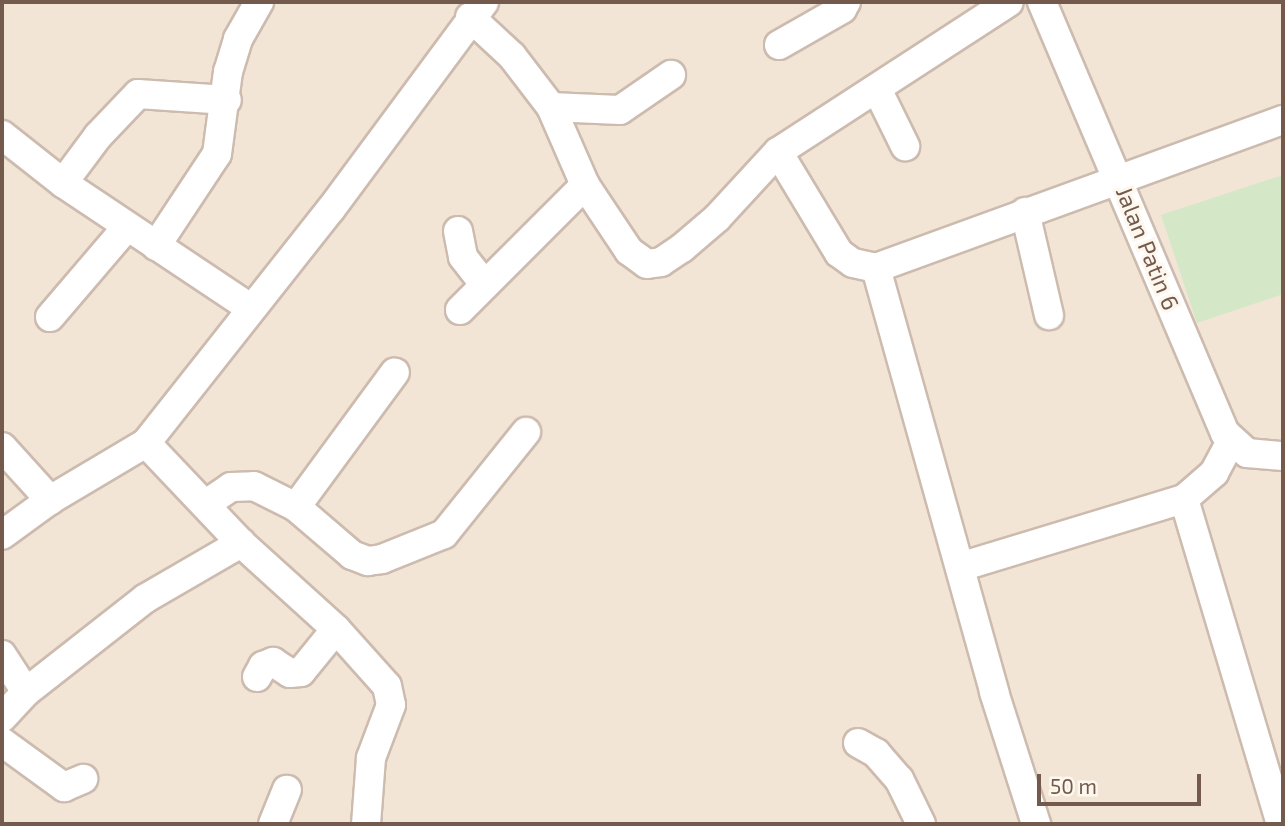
<!DOCTYPE html>
<style>
body{margin:0}
#map{position:relative;width:1285px;height:826px;overflow:hidden;background:#fbf3e7;font-family:"Exo 2",sans-serif}
div>[style]{position:absolute}
.residential>*{inset:0;background:#f2e5d6}
.green>*{inset:0;background:#d4e7c6}
.roads{filter:drop-shadow(2px 0 #ccbbae) drop-shadow(-2px 0 #ccbbae) drop-shadow(0 2px #ccbbae) drop-shadow(0 -2px #ccbbae)}
.minor>*{height:28px;margin:-14px;padding:0 14px;transform-origin:14px;border-radius:14px;background:#fff}
span{translate:-50% -50%;white-space:nowrap;text-align:center;line-height:1.15;-webkit-text-stroke:6px #fef7ed;paint-order:stroke}
.street-label{font-size:23px;color:#735a4d}
.frame{position:absolute;inset:0;border:4px solid #735a4d;pointer-events:none}
.scale{position:absolute;left:1037px;top:774px;width:164px;height:32px;box-sizing:border-box;border:4px solid #735a4d;border-top:0;padding-left:9px;font-size:21px;line-height:24px;white-space:nowrap;color:#735a4d;-webkit-text-stroke:5px #fef7ed;paint-order:stroke}
</style>
<div id="map">
<div class="residential">
<i style="clip-path:polygon(2px 2px,1283px 2px,1283px 824px,2px 824px)"></i>
</div>
<div class="green">
<i style="clip-path:polygon(1283px 175px,1283px 294px,1197px 323px,1161px 215px)"></i>
</div>
<div class="roads">
<div class="minor">
<i style="left:1042px;top:2px;width:468px;rotate:67deg"></i>
<i style="left:1225px;top:433px;width:30px;rotate:42deg"></i>
<i style="left:1247px;top:453px;width:36px;rotate:5deg"></i>
<i style="left:470px;top:17px;width:57px;rotate:42.9deg"></i>
<i style="left:512px;top:56px;width:64px;rotate:52.6deg"></i>
<i style="left:551px;top:107px;width:85px;rotate:66.4deg"></i>
<i style="left:585px;top:185px;width:79px;rotate:56.3deg"></i>
<i style="left:629px;top:251px;width:22px;rotate:36deg"></i>
<i style="left:647px;top:264px;width:14px;rotate:-8deg"></i>
<i style="left:661px;top:262px;width:25px;rotate:-34deg"></i>
<i style="left:682px;top:248px;width:46px;rotate:-40.6deg"></i>
<i style="left:717px;top:218px;width:90px;rotate:-47.3deg"></i>
<i style="left:778px;top:152px;width:275px;rotate:-33deg"></i>
<i style="left:779px;top:45px;width:73px;rotate:-29.7deg"></i>
<i style="left:842px;top:9px;width:8px;rotate:-60deg"></i>
<i style="left:877px;top:89px;width:64px;rotate:63.8deg"></i>
<i style="left:551px;top:107px;width:69px;rotate:2.5deg"></i>
<i style="left:620px;top:110px;width:62px;rotate:-34.5deg"></i>
<i style="left:2px;top:135px;width:78px;rotate:38.2deg"></i>
<i style="left:63px;top:183px;width:224px;rotate:33.7deg"></i>
<i style="left:778px;top:152px;width:118px;rotate:58.9deg"></i>
<i style="left:839px;top:253px;width:17px;rotate:36deg"></i>
<i style="left:853px;top:263px;width:24px;rotate:12deg"></i>
<i style="left:876px;top:268px;width:433px;rotate:-20deg"></i>
<i style="left:63px;top:183px;width:59px;rotate:-53.3deg"></i>
<i style="left:98px;top:136px;width:58px;rotate:-46.4deg"></i>
<i style="left:138px;top:94px;width:89px;rotate:3.9deg"></i>
<i style="left:1025px;top:212px;width:106px;rotate:76.9deg"></i>
<i style="left:458px;top:231px;width:26px;rotate:79deg"></i>
<i style="left:463px;top:257px;width:33px;rotate:52deg"></i>
<i style="left:156px;top:246px;width:110px;rotate:-56.5deg"></i>
<i style="left:217px;top:154px;width:83px;rotate:-82.4deg"></i>
<i style="left:228px;top:72px;width:34px;rotate:-73deg"></i>
<i style="left:238px;top:39px;width:43px;rotate:-60.4deg"></i>
<i style="left:876px;top:268px;width:440px;rotate:74.4deg"></i>
<i style="left:994px;top:692px;width:139px;rotate:72.3deg"></i>
<i style="left:460px;top:310px;width:177px;rotate:-45deg"></i>
<i style="left:50px;top:317px;width:118px;rotate:-49.5deg"></i>
<i style="left:146px;top:443px;width:138px;rotate:46.5deg"></i>
<i style="left:241px;top:543px;width:128px;rotate:42.2deg"></i>
<i style="left:336px;top:629px;width:76px;rotate:48.2deg"></i>
<i style="left:387px;top:686px;width:19px;rotate:78deg"></i>
<i style="left:391px;top:705px;width:57px;rotate:110.7deg"></i>
<i style="left:371px;top:758px;width:66px;rotate:94.3deg"></i>
<i style="left:2px;top:447px;width:72px;rotate:47.8deg"></i>
<i style="left:1184px;top:499px;width:339px;rotate:73.4deg"></i>
<i style="left:206px;top:504px;width:30px;rotate:-34deg"></i>
<i style="left:231px;top:487px;width:23px;rotate:-2deg"></i>
<i style="left:254px;top:486px;width:47px;rotate:26.6deg"></i>
<i style="left:296px;top:507px;width:74px;rotate:40.6deg"></i>
<i style="left:352px;top:555px;width:17px;rotate:21deg"></i>
<i style="left:368px;top:561px;width:14px;rotate:-8deg"></i>
<i style="left:382px;top:559px;width:67px;rotate:-22deg"></i>
<i style="left:444px;top:534px;width:131px;rotate:-51.2deg"></i>
<i style="left:296px;top:507px;width:167px;rotate:-53.7deg"></i>
<i style="left:2px;top:535px;width:59px;rotate:-36.1deg"></i>
<i style="left:50px;top:500px;width:112px;rotate:-30.7deg"></i>
<i style="left:146px;top:443px;width:298px;rotate:-51.7deg"></i>
<i style="left:331px;top:209px;width:257px;rotate:-53.5deg"></i>
<i style="left:960px;top:567px;width:234px;rotate:-16.9deg"></i>
<i style="left:1184px;top:499px;width:40px;rotate:-41deg"></i>
<i style="left:1214px;top:473px;width:36px;rotate:-62deg"></i>
<i style="left:2px;top:655px;width:44px;rotate:57deg"></i>
<i style="left:26px;top:692px;width:35px;rotate:133deg"></i>
<i style="left:257px;top:677px;width:13px;rotate:-61deg"></i>
<i style="left:263px;top:666px;width:11px;rotate:-22deg"></i>
<i style="left:273px;top:662px;width:20px;rotate:33deg"></i>
<i style="left:290px;top:673px;width:11px;rotate:-5deg"></i>
<i style="left:301px;top:672px;width:55px;rotate:-50.9deg"></i>
<i style="left:26px;top:692px;width:152px;rotate:-38.1deg"></i>
<i style="left:146px;top:598px;width:110px;rotate:-30.1deg"></i>
<i style="left:2px;top:742px;width:77px;rotate:36deg"></i>
<i style="left:64px;top:787px;width:21px;rotate:-23deg"></i>
<i style="left:858px;top:743px;width:21px;rotate:29deg"></i>
<i style="left:876px;top:753px;width:35px;rotate:49deg"></i>
<i style="left:899px;top:779px;width:50px;rotate:63.9deg"></i>
<i style="left:273px;top:824px;width:37px;rotate:-68deg"></i>
</div>
</div>
<div class="street-label">
<span style="left:1148px;top:248px;rotate:68deg">Jalan Patin 6</span>
</div>
<div class="frame"></div>
<div class="scale">50 m</div>
</div>
